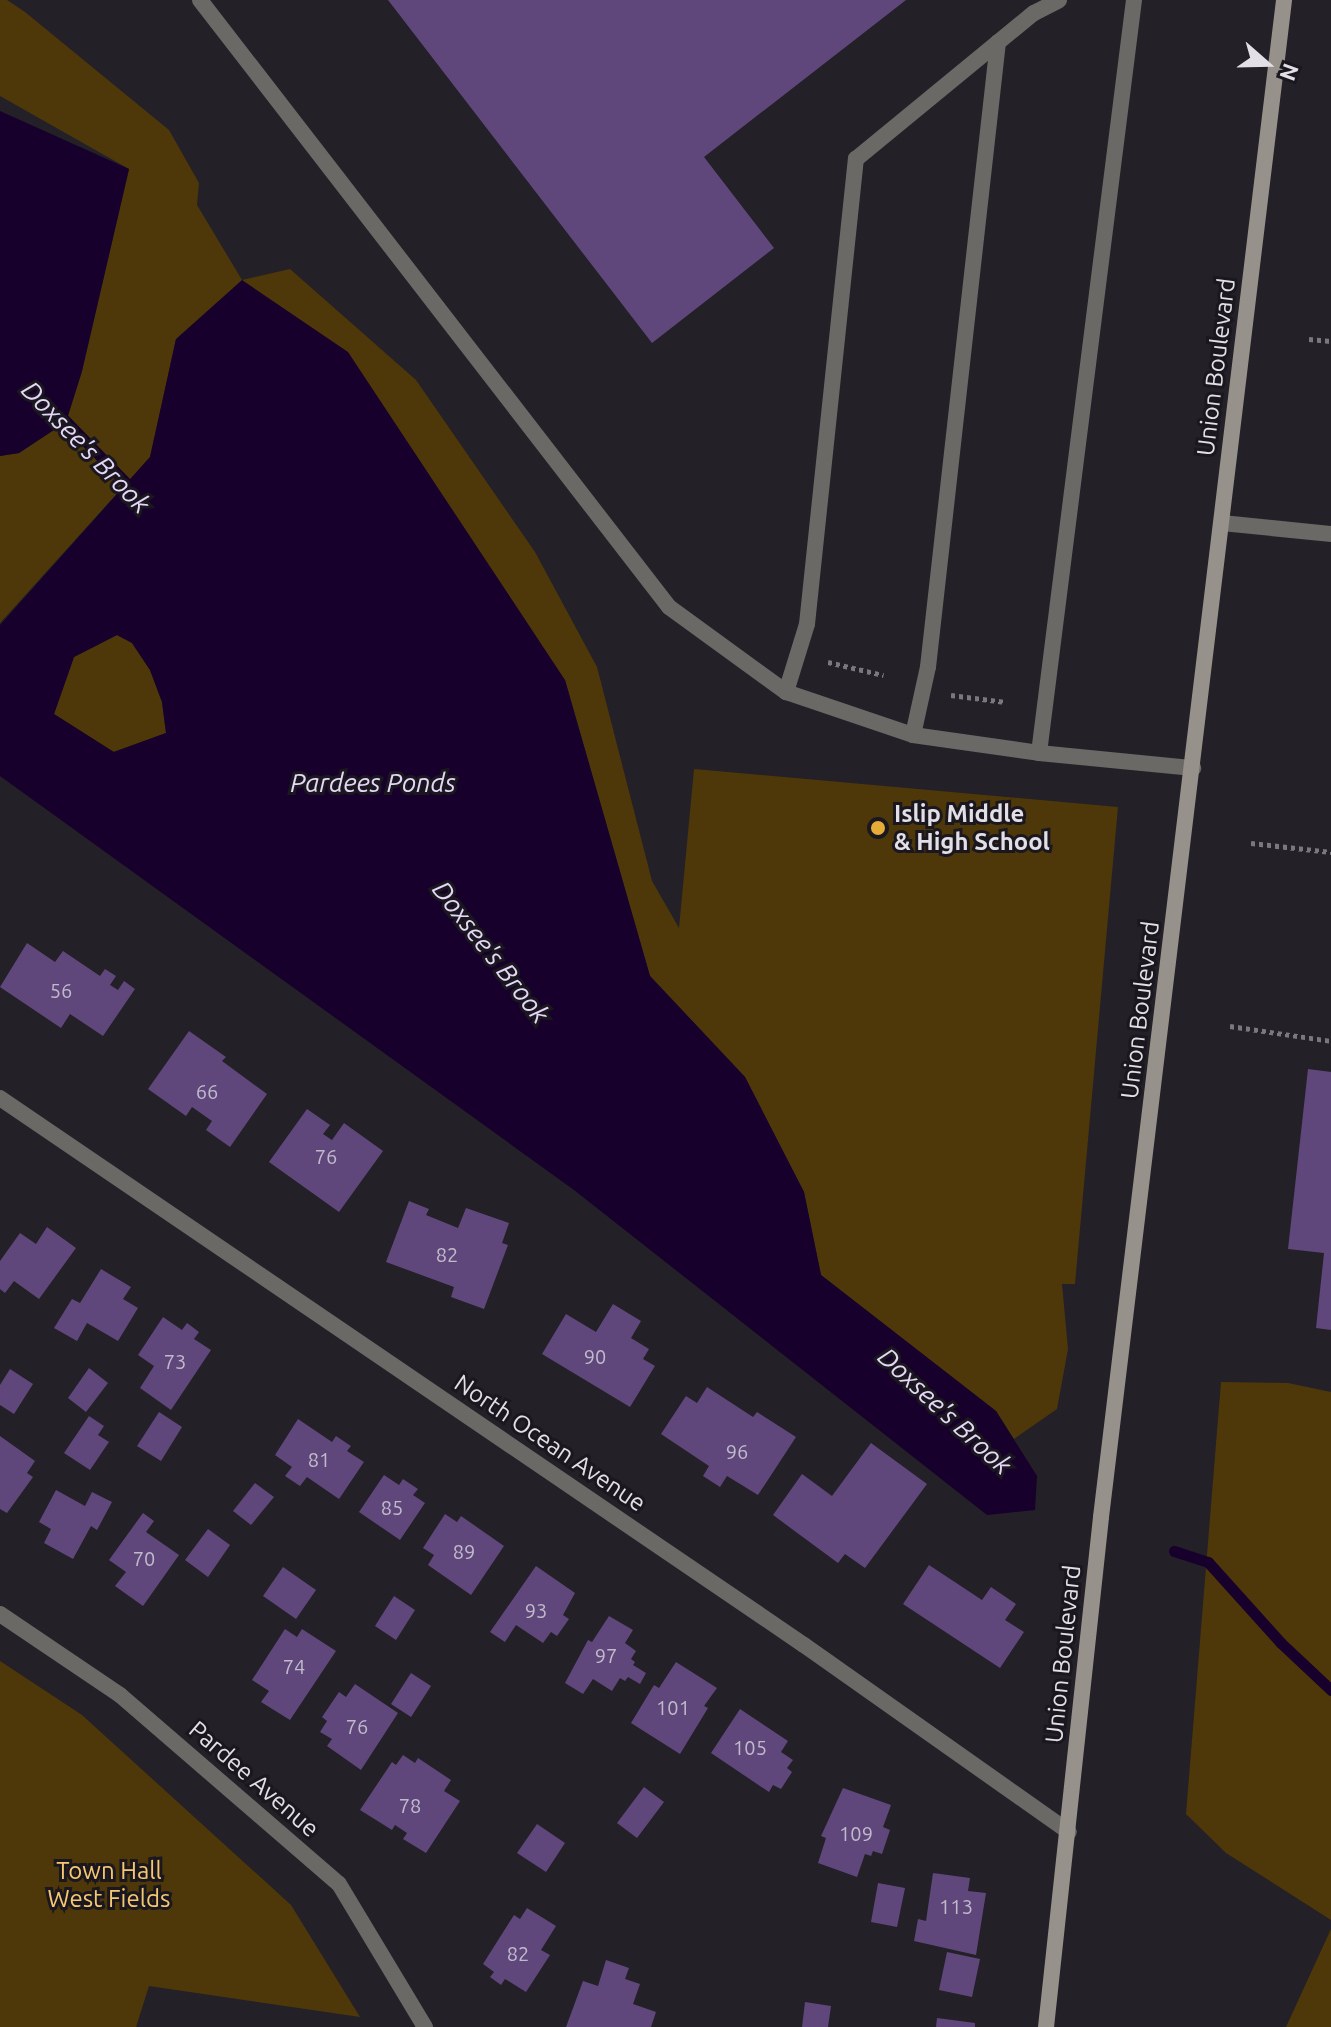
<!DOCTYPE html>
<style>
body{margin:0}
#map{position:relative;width:1331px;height:2027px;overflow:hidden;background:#232028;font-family:Ubuntu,sans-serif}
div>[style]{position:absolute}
.green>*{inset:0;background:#4e3809}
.water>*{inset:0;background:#17002b}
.stream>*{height:11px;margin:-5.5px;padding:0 5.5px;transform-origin:5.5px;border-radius:5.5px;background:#17002b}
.building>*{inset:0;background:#5f477b}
.path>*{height:5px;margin-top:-2.5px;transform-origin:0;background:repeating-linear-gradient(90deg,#7a777e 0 4px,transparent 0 8px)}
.lane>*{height:16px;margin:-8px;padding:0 8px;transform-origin:8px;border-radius:8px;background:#6b6965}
.street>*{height:16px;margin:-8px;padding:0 8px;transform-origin:8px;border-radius:8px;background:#6b6965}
.secondary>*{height:16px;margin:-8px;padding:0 8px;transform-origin:8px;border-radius:8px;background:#96928b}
.dots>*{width:22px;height:22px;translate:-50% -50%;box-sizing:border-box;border:4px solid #1a171f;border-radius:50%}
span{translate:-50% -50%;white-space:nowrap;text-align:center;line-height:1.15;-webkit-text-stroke:6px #1a171f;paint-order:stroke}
.number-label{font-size:20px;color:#c1bacb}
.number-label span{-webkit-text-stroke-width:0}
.street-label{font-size:24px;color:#e2e0e6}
.poi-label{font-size:24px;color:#e2e0e6;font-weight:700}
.left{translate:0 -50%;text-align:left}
.park-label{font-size:24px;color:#f6c771}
.water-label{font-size:26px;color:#e5d7f8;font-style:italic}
.north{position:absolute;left:1227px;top:24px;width:80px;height:80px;-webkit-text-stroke:6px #1a171f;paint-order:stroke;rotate:110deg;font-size:22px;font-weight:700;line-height:32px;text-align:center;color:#e2e0e6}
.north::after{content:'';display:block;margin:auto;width:28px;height:36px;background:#e2e0e6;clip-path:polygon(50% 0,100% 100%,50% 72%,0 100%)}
</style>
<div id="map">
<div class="green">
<i style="clip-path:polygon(0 0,7px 0,25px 12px,169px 130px,199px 183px,197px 205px,242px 280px,290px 269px,416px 380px,535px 552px,597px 667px,652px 881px,679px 928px,694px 769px,1118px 807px,1075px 1284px,1062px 1284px,1068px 1349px,1057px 1409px,1014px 1439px,996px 1411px,821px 1275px,804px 1192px,745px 1077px,650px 976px,565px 680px,176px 339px,150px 457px,0 623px,0 456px,19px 453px,66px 422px,82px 371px,129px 169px,0 96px)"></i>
<i style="clip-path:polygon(117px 635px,132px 643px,150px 670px,162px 702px,166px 733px,113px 752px,54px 714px,74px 657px)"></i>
<i style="clip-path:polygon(1221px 1382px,1288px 1383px,1331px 1392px,1331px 1920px,1226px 1853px,1186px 1814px)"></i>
<i style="clip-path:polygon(0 1661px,82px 1715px,291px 1905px,360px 2017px,149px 1986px,136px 2027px,0 2027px)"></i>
<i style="clip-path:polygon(1331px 1929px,1331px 2027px,1286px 2027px)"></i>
</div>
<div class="water">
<i style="clip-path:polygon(0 111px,129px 169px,82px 371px,66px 422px,19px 453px,0 456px)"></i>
<i style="clip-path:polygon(evenodd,242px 280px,348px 352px,565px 680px,650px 976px,745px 1077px,804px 1192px,821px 1275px,996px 1411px,1037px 1476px,1035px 1510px,987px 1515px,574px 1190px,0 776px,0 625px,150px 457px,176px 339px,242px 280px,117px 635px,132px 643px,150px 670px,162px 702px,166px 733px,114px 752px,54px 714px,74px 657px,117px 635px)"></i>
</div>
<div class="stream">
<i style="left:58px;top:413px;width:110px;rotate:45.7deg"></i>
<i style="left:1174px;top:1551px;width:36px;rotate:18deg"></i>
<i style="left:1208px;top:1562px;width:109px;rotate:48deg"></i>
<i style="left:1281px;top:1643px;width:69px;rotate:43.2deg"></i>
</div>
<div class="building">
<i style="clip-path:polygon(388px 0,906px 0,704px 157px,774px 248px,652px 343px)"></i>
<i style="clip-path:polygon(27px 943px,55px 962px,63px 951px,100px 976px,105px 969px,116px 976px,110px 985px,118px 990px,124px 981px,135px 989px,103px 1036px,70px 1014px,61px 1028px,0 987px)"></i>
<i style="clip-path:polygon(189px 1031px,226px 1057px,222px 1061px,267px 1094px,230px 1147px,206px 1130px,212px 1121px,192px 1107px,186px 1116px,148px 1089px)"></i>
<i style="clip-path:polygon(1308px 1069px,1331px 1072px,1331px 1330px,1316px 1328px,1324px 1253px,1288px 1249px)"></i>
<i style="clip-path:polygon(307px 1109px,330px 1125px,323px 1134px,332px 1140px,344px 1123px,383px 1151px,339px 1212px,269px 1162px)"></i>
<i style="clip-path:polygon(409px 1201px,429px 1209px,426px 1215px,458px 1228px,466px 1208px,509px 1223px,502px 1243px,508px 1245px,484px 1309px,451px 1297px,454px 1287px,386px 1262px)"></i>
<i style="clip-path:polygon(47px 1227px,76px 1248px,39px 1299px,14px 1281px,5px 1293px,0 1289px,0 1261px,20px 1233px,36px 1244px)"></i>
<i style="clip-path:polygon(101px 1269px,131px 1287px,123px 1299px,138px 1308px,118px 1341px,87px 1323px,77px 1341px,54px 1328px,72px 1299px,80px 1303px)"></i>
<i style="clip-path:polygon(613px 1304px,641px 1321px,631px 1338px,649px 1349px,643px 1359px,655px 1366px,630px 1407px,542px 1354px,566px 1314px,596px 1332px)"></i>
<i style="clip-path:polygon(163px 1317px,182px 1330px,187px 1323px,199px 1332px,194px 1339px,211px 1350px,171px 1410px,140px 1388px,154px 1366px,138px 1355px)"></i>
<i style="clip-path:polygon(89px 1368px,108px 1383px,86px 1412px,68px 1398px)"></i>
<i style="clip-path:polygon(10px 1369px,33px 1384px,14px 1414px,0 1405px,0 1385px)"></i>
<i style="clip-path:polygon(707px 1387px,753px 1417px,757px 1412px,796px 1437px,758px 1495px,727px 1476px,720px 1487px,703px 1476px,709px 1466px,661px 1434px,686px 1396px,697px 1403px)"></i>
<i style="clip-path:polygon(159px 1412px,182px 1427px,161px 1461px,137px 1446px)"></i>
<i style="clip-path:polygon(89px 1416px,104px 1426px,98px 1435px,109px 1442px,90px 1470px,64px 1453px)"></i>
<i style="clip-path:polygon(298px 1419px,332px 1442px,336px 1436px,351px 1446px,347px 1451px,364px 1462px,339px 1499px,307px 1477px,300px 1486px,285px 1476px,292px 1467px,275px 1455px)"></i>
<i style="clip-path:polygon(0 1436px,35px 1461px,27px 1473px,33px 1477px,7px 1513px,0 1509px)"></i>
<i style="clip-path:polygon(871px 1443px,927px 1484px,865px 1568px,845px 1554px,838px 1563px,773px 1515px,802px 1474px,832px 1496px)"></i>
<i style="clip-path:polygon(384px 1475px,399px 1485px,403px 1479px,418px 1489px,413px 1495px,425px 1503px,400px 1540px,359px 1512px)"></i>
<i style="clip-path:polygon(255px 1483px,274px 1497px,251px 1525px,233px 1511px)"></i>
<i style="clip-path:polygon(56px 1490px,85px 1506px,92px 1492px,112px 1502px,97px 1530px,91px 1526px,73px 1559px,44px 1543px,51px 1529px,39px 1522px)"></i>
<i style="clip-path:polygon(143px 1513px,154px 1521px,146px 1532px,179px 1555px,143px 1606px,115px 1586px,126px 1572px,109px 1560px)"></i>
<i style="clip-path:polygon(445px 1514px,457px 1522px,461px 1516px,504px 1546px,471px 1595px,428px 1565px,434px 1555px,423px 1548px)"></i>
<i style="clip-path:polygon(208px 1529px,230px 1545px,208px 1577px,185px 1560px)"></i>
<i style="clip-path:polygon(929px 1565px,982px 1600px,991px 1587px,1016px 1604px,1005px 1620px,1024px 1632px,1000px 1668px,903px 1604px)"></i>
<i style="clip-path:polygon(536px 1566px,575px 1593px,563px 1615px,569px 1619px,557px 1636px,551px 1632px,543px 1643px,516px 1625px,505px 1642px,490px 1632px)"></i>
<i style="clip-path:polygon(283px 1567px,316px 1590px,296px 1619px,263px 1596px)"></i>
<i style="clip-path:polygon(394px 1596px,415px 1610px,396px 1640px,375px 1626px)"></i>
<i style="clip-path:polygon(609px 1616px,633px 1630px,625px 1643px,636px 1651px,631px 1659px,635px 1662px,633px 1665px,646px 1673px,640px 1684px,628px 1677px,625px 1681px,620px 1678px,612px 1691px,593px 1679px,583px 1694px,565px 1683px,588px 1640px,592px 1642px)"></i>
<i style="clip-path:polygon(285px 1629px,297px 1637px,302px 1629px,336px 1651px,290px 1720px,261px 1702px,269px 1691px,252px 1680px)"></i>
<i style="clip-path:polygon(676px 1662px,717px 1688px,704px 1706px,708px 1708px,680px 1754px,631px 1723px,654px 1685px,659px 1688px)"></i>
<i style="clip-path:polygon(411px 1673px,431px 1686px,411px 1717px,391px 1704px)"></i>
<i style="clip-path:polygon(355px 1684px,398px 1713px,361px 1770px,327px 1746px,332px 1739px,320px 1732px,327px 1721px,322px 1717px,339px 1692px,346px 1697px)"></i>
<i style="clip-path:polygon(740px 1709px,788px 1741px,781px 1752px,793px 1760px,787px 1768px,792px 1772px,781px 1789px,773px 1785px,769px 1792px,711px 1753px)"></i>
<i style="clip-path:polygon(403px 1755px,415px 1763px,418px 1758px,451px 1780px,444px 1791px,460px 1801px,426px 1853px,403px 1839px,407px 1833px,395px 1825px,392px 1830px,360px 1810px,392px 1762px,396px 1765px)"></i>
<i style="clip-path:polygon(644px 1787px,664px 1802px,637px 1838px,617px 1823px)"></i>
<i style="clip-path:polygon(843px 1788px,891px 1805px,883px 1827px,890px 1830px,882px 1854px,873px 1851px,871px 1856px,865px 1854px,857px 1877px,818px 1863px,826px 1838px,821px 1836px)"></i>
<i style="clip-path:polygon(537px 1824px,565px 1843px,546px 1872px,517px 1853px)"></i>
<i style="clip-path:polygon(933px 1873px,970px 1878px,968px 1891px,986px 1893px,976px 1955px,914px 1941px,918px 1919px,926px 1921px)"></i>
<i style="clip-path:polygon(878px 1883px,905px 1888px,897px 1927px,871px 1922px)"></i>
<i style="clip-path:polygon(527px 1908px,556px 1926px,541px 1950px,550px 1955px,526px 1992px,505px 1979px,501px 1985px,490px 1977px,494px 1972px,483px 1964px,514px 1915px,520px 1919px)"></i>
<i style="clip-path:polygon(947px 1952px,980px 1959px,972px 1997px,939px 1990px)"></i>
<i style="clip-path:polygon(606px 1960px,629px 1968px,625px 1979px,640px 1984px,633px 2004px,656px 2012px,651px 2027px,566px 2027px,583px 1981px,598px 1986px)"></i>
<i style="clip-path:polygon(805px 2002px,831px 2006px,828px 2027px,802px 2027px)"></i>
<i style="clip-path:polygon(937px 2018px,975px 2023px,975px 2027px,936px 2027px)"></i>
</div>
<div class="path">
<i style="left:1309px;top:339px;width:22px;rotate:5deg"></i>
<i style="left:828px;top:662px;width:57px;rotate:13.3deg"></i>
<i style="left:951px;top:695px;width:55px;rotate:7.3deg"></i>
<i style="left:1251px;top:843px;width:81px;rotate:6.4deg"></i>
<i style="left:1230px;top:1026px;width:102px;rotate:8.4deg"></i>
</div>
<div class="lane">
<i style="left:200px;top:0;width:767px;rotate:52.31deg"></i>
<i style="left:669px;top:607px;width:145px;rotate:36deg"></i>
<i style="left:786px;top:692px;width:134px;rotate:18.7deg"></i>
<i style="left:913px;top:735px;width:127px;rotate:8.1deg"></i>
<i style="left:1039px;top:753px;width:155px;rotate:5.6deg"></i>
<i style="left:1222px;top:523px;width:110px;rotate:5.8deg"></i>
<i style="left:786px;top:692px;width:71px;rotate:-72.8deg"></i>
<i style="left:807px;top:624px;width:468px;rotate:-84deg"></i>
<i style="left:856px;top:159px;width:230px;rotate:-39.4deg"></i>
<i style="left:1034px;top:13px;width:28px;rotate:-27deg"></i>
<i style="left:913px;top:735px;width:70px;rotate:-77.6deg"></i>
<i style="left:928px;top:667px;width:629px;rotate:-83.61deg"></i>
<i style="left:1039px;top:753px;width:759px;rotate:-82.81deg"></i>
</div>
<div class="street">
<i style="left:0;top:1098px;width:972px;rotate:34.23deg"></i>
<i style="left:804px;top:1645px;width:324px;rotate:35.2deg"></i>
<i style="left:0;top:1614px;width:145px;rotate:34deg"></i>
<i style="left:120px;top:1695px;width:289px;rotate:40.8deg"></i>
<i style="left:339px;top:1884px;width:167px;rotate:59deg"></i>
</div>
<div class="secondary">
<i style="left:1046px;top:2027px;width:513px;rotate:-83.84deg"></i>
<i style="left:1101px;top:1517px;width:1528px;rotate:-83.12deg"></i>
</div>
<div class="dots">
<i style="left:878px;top:828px;background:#e6ad36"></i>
</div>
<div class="number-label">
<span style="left:61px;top:990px">56</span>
<span style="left:207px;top:1091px">66</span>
<span style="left:326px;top:1156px">76</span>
<span style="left:447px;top:1254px">82</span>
<span style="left:595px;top:1356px">90</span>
<span style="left:175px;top:1361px">73</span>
<span style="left:737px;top:1451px">96</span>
<span style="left:319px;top:1459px">81</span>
<span style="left:392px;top:1507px">85</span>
<span style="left:464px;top:1551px">89</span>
<span style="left:144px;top:1558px">70</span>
<span style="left:536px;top:1610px">93</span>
<span style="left:606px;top:1655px">97</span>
<span style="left:294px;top:1666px">74</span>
<span style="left:673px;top:1707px">101</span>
<span style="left:357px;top:1726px">76</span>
<span style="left:750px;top:1747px">105</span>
<span style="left:410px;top:1805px">78</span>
<span style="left:856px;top:1833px">109</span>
<span style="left:956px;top:1906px">113</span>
<span style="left:518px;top:1953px">82</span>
</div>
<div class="street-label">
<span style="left:1216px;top:367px;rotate:-83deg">Union Boulevard</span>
<span style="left:1140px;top:1010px;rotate:-83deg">Union Boulevard</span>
<span style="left:550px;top:1443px;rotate:34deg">North Ocean Avenue</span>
<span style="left:1063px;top:1654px;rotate:-84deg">Union Boulevard</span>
<span style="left:254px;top:1779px;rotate:41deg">Pardee Avenue</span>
</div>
<div class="poi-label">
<span class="left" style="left:894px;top:828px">Islip Middle<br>&amp; High School</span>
</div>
<div class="park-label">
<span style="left:109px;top:1885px">Town Hall<br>West Fields</span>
</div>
<div class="water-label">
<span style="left:86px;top:447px;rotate:46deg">Doxsee's Brook</span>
<span style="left:373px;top:783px">Pardees Ponds</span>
<span style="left:491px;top:952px;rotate:52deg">Doxsee's Brook</span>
<span style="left:945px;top:1411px;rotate:43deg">Doxsee's Brook</span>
</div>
<div class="north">N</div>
</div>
